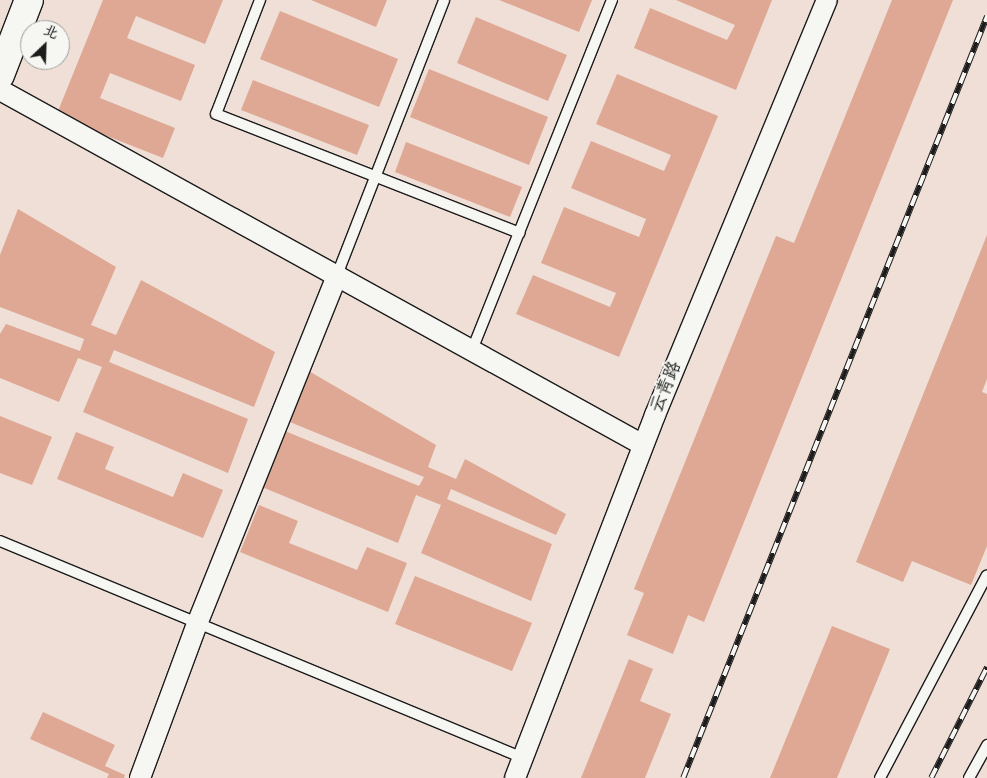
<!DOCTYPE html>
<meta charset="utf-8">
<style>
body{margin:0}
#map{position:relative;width:987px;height:778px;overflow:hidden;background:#f6f6f2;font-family:"Balsamiq Sans","LXGW WenKai TC",sans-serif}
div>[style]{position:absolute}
.built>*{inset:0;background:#efdfd6}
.building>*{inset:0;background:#dea894}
.roads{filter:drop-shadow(1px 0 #1c1c1c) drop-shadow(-1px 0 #1c1c1c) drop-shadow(0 1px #1c1c1c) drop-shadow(0 -1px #1c1c1c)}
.lane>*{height:10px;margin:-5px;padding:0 5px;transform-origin:5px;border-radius:5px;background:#f6f6f2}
.street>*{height:20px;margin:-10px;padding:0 10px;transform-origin:10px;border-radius:10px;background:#f6f6f2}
.secondary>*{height:28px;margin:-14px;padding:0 14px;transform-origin:14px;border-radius:14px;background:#f6f6f2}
.rail>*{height:5.5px;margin-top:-2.75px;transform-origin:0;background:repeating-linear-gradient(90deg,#f6f6f2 0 11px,#1c1c1c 0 22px);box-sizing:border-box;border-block:1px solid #1c1c1c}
span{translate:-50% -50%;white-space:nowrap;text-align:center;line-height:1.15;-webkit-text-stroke:4px #f6f6f2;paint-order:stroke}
.street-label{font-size:18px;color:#1c1c1c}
.north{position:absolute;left:20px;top:20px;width:50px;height:50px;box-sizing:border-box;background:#f6f6f2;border:1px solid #9f9f9c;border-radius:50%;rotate:24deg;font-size:14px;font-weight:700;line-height:20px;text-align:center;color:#1c1c1c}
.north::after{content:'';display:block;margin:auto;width:18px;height:22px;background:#1c1c1c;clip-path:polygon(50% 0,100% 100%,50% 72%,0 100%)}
</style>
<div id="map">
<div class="built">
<i style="clip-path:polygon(evenodd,0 0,987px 0,987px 778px,0 778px,0 0,30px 30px,60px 30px,60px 60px,30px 60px,30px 30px)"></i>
</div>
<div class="building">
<i style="clip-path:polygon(103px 0,223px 0,205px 44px,136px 16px,127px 38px,195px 65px,181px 101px,110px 73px,100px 98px,175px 128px,163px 158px,56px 116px)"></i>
<i style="clip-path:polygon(311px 0,387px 0,376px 27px)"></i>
<i style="clip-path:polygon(499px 0,592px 0,579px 32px)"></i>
<i style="clip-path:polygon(676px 0,772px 0,736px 90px,634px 48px,650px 8px,727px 40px,735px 25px)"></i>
<i style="clip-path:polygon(892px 0,953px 0,704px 622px,688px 615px,673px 654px,627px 635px,644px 593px,634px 589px,776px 236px,794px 243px)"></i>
<i style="clip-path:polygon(280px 11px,398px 59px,379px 107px,260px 59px)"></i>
<i style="clip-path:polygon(476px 17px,567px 55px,548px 101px,457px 63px)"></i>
<i style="clip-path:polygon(429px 69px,548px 117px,529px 165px,410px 117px)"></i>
<i style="clip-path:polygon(617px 74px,718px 116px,619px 357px,516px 314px,533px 275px,610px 307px,616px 293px,541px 263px,564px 207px,639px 237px,646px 219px,571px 188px,591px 141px,664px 171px,671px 155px,596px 124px)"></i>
<i style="clip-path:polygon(253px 80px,369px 125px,357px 155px,241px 110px)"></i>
<i style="clip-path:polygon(406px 142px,522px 187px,510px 217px,395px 172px)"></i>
<i style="clip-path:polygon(18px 209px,116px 267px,91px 325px,116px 335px,141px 280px,275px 352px,254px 407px,114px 350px,109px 362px,248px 419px,228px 473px,83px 412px,102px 367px,78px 358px,59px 402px,0 378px,0 334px,6px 324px,80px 351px,84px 339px,0 307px,0 255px)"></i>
<i style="clip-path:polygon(987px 235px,987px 379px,982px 392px,987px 394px,987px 546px,971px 585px,912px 561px,903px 582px,856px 562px)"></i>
<i style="clip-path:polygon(307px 370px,436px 445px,428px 467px,456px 479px,465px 459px,566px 514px,556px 535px,451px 489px,447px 499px,552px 544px,531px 601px,421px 553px,441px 505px,416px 495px,398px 543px,257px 485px,280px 429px,419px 486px,424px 477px,285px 420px)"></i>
<i style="clip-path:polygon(0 416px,52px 437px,32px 485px,0 473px)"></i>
<i style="clip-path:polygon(76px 432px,114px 447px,105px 469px,173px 497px,183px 473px,223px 490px,203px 538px,57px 479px)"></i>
<i style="clip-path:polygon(259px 505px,298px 521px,289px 543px,357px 570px,367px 547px,407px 563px,388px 612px,240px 552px)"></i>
<i style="clip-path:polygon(415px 576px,532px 623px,512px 671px,395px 624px)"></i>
<i style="clip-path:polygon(832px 626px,890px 649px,837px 778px,770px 778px)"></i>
<i style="clip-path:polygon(629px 659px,653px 669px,640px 701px,671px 714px,645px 778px,581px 778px)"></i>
<i style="clip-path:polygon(43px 712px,115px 745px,105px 766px,125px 775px,124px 778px,107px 778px,109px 774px,30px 739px)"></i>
</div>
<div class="roads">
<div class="lane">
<i style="left:260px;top:0;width:122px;rotate:111.1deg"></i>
<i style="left:216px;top:114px;width:326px;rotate:21.4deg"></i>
<i style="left:337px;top:275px;width:295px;rotate:-68.7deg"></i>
<i style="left:472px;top:350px;width:377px;rotate:-68.2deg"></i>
<i style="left:0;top:541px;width:566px;rotate:22.53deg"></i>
<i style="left:880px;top:778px;width:229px;rotate:-62.2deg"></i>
<i style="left:969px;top:778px;width:38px;rotate:-61deg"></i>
</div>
<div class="street">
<i style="left:0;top:90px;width:734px;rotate:28.9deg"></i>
<i style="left:140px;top:778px;width:164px;rotate:-69.7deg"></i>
<i style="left:197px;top:624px;width:376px;rotate:-68.1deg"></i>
<i style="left:515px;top:778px;width:389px;rotate:-68.9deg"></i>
<i style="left:655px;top:415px;width:449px;rotate:-67.5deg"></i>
</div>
<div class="secondary">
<i style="left:0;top:75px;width:80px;rotate:-68.9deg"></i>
</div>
</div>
<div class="rail">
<i style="left:683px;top:778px;width:820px;rotate:-68.25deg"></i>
<i style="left:931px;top:778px;width:124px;rotate:-63.2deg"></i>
</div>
<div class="street-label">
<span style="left:666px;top:387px;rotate:-68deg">云青路</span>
</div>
<div class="north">北</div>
</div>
